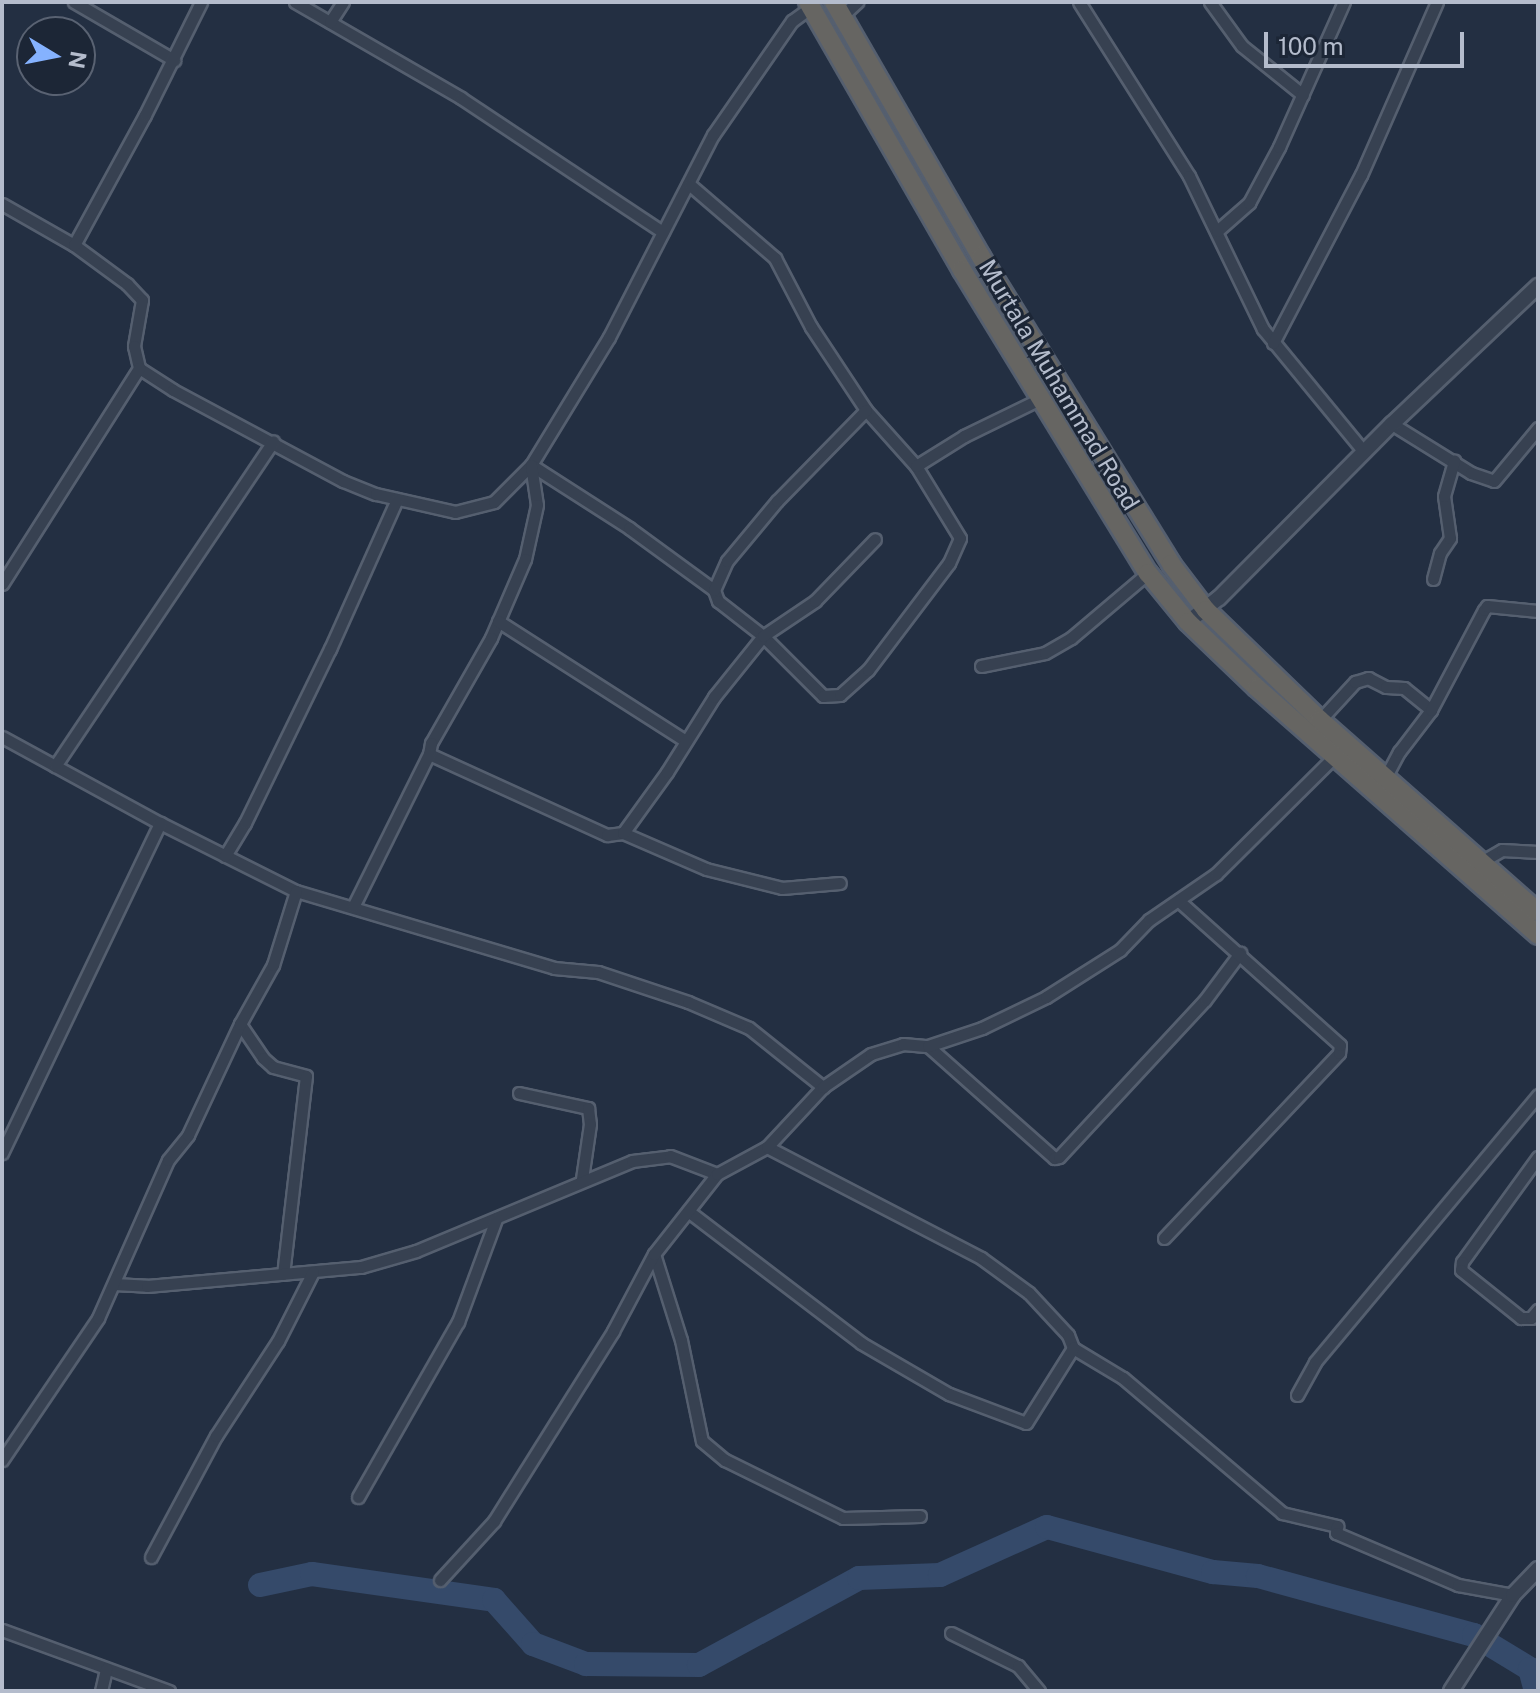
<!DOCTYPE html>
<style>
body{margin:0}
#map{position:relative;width:1540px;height:1693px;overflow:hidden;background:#232f42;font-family:"Public Sans",sans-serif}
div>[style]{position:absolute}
.river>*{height:24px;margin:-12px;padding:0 12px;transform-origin:12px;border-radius:12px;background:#354a6a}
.roads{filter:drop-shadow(2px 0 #555f6f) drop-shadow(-2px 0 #555f6f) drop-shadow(0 2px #555f6f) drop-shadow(0 -2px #555f6f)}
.minor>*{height:11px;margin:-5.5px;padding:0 5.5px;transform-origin:5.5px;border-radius:5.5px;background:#374151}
.tertiary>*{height:14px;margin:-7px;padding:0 7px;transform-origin:7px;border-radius:7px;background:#374151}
.trunk>*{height:18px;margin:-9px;padding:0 9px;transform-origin:9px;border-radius:9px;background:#666562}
span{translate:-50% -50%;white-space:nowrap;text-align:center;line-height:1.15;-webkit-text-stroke:6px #1c2636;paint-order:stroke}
.street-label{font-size:24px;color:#b4bccc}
.frame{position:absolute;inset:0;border:4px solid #b4bccc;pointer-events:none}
.north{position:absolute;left:16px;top:16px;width:80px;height:80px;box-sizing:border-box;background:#1c2636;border:2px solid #596272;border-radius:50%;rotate:100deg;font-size:22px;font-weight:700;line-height:32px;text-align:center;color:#b4bccc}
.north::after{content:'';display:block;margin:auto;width:28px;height:36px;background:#85b2ff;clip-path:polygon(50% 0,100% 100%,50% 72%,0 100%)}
.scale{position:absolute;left:1264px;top:32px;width:200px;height:36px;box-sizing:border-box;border:4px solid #b4bccc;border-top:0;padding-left:10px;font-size:24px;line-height:28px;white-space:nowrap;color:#b4bccc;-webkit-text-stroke:6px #1c2636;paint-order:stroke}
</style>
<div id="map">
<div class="river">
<i style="left:260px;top:1585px;width:53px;rotate:-11.9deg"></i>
<i style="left:312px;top:1574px;width:184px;rotate:8.1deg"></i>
<i style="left:494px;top:1600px;width:59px;rotate:48.4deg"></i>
<i style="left:533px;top:1644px;width:57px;rotate:20.7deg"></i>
<i style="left:586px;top:1664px;width:113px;rotate:0.5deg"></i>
<i style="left:699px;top:1665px;width:182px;rotate:-28.5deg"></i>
<i style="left:859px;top:1578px;width:81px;rotate:-2.1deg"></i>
<i style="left:940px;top:1575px;width:117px;rotate:-24.2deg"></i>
<i style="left:1047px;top:1527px;width:172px;rotate:15.2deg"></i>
<i style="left:1213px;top:1572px;width:45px;rotate:5.1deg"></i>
<i style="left:1258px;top:1576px;width:224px;rotate:15.3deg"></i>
<i style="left:1474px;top:1635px;width:66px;rotate:31.3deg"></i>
<i style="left:1530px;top:1669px;width:23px;rotate:75deg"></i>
</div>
<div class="roads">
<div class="minor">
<i style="left:74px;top:2px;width:116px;rotate:30.1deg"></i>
<i style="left:295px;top:2px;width:192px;rotate:30deg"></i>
<i style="left:461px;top:98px;width:242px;rotate:33.6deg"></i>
<i style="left:1079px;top:2px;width:206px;rotate:57.7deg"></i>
<i style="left:1189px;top:176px;width:170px;rotate:64.2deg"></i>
<i style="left:1263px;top:329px;width:159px;rotate:50.6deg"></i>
<i style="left:1210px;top:2px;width:54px;rotate:54deg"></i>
<i style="left:1242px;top:46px;width:78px;rotate:38.8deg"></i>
<i style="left:842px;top:16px;width:21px;rotate:-43deg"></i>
<i style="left:330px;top:22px;width:24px;rotate:-57deg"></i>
<i style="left:2px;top:204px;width:83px;rotate:29.7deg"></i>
<i style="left:74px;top:245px;width:66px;rotate:36.3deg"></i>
<i style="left:127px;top:284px;width:22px;rotate:47deg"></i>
<i style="left:142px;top:300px;width:47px;rotate:99.9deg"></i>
<i style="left:134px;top:346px;width:23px;rotate:77deg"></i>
<i style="left:139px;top:368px;width:40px;rotate:32.9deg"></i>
<i style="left:173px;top:390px;width:193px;rotate:28.2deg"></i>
<i style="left:343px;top:481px;width:35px;rotate:22deg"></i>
<i style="left:376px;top:494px;width:81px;rotate:12.8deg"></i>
<i style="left:455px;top:512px;width:40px;rotate:-14.4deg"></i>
<i style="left:494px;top:502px;width:52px;rotate:-45deg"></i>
<i style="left:531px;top:465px;width:150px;rotate:-58.6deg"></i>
<i style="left:609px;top:337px;width:227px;rotate:-62.8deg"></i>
<i style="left:713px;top:135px;width:139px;rotate:-55.3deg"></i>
<i style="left:792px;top:21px;width:24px;rotate:-36deg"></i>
<i style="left:1217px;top:231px;width:43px;rotate:-41.2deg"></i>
<i style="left:1249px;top:203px;width:64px;rotate:-61.8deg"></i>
<i style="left:1279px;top:147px;width:159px;rotate:-65.9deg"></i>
<i style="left:74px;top:245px;width:148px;rotate:-61.4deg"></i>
<i style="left:145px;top:115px;width:126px;rotate:-63.6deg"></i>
<i style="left:1273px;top:343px;width:190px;rotate:-62.4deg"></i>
<i style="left:1361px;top:175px;width:189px;rotate:-66.3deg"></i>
<i style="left:1392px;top:424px;width:93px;rotate:31.8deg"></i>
<i style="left:1471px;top:473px;width:24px;rotate:19deg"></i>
<i style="left:1494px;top:481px;width:69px;rotate:-50.3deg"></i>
<i style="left:531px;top:465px;width:117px;rotate:32.7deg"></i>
<i style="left:629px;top:528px;width:105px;rotate:36.1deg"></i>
<i style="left:714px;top:590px;width:12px;rotate:70deg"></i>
<i style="left:718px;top:601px;width:57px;rotate:37.9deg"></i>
<i style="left:763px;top:636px;width:85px;rotate:45deg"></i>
<i style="left:823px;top:696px;width:17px;rotate:-3deg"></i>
<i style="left:840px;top:695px;width:38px;rotate:-42deg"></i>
<i style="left:868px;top:670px;width:134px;rotate:-52.9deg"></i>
<i style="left:949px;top:563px;width:27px;rotate:-66deg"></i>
<i style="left:960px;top:538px;width:84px;rotate:-121.4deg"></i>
<i style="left:916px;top:466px;width:75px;rotate:-131.8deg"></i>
<i style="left:866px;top:410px;width:100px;rotate:-123.5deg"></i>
<i style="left:811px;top:327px;width:78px;rotate:-117.6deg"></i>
<i style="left:775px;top:258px;width:113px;rotate:-139.3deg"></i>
<i style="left:531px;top:465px;width:40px;rotate:81.5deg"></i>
<i style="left:537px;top:505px;width:55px;rotate:102.5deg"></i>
<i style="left:525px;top:559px;width:86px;rotate:113.3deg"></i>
<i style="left:491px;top:638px;width:121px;rotate:119.7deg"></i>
<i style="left:431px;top:743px;width:11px;rotate:100deg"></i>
<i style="left:429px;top:754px;width:196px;rotate:24.5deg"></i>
<i style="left:607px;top:835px;width:16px;rotate:-7deg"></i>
<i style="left:623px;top:833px;width:90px;rotate:23.4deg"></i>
<i style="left:706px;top:869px;width:78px;rotate:14deg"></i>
<i style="left:782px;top:888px;width:58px;rotate:-4.9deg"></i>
<i style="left:916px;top:466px;width:57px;rotate:-32deg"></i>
<i style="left:964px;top:436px;width:87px;rotate:-26deg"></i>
<i style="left:1433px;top:579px;width:27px;rotate:-75deg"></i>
<i style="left:1440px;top:553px;width:18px;rotate:-56deg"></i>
<i style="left:1450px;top:538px;width:42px;rotate:-98.1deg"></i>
<i style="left:1444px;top:496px;width:37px;rotate:-74deg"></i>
<i style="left:2px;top:584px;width:256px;rotate:-57.6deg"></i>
<i style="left:714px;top:590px;width:32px;rotate:-66deg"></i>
<i style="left:727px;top:561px;width:78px;rotate:-50.2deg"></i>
<i style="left:777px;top:501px;width:127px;rotate:-45.6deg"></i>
<i style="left:498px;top:621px;width:223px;rotate:32.6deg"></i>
<i style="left:981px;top:666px;width:65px;rotate:-11.5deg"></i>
<i style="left:1045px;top:653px;width:30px;rotate:-30deg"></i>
<i style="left:1071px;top:638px;width:101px;rotate:-40.2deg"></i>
<i style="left:1320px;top:720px;width:52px;rotate:-47.4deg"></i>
<i style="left:1355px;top:682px;width:14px;rotate:-17deg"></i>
<i style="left:1368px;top:678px;width:20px;rotate:27deg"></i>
<i style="left:1386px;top:687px;width:18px;rotate:3deg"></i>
<i style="left:1404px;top:688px;width:35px;rotate:39deg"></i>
<i style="left:2px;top:737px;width:180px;rotate:28.6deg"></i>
<i style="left:160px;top:823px;width:152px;rotate:26.6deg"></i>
<i style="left:296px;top:891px;width:269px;rotate:16.6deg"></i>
<i style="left:554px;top:968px;width:44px;rotate:5.2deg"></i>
<i style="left:598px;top:972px;width:95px;rotate:18.4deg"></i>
<i style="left:688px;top:1002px;width:66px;rotate:23.1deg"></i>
<i style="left:749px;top:1028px;width:95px;rotate:38.6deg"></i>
<i style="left:55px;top:766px;width:391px;rotate:-56.1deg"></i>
<i style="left:1385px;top:778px;width:30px;rotate:-62deg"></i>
<i style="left:1399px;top:752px;width:53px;rotate:-52.7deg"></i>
<i style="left:1431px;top:710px;width:113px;rotate:-62.1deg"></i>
<i style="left:1484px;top:610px;width:5px;rotate:-53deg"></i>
<i style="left:1487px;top:606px;width:51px;rotate:5.6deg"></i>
<i style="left:623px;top:833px;width:75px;rotate:-54.2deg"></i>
<i style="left:667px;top:772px;width:89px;rotate:-57.9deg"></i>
<i style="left:714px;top:697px;width:78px;rotate:-51.2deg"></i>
<i style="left:763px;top:636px;width:63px;rotate:-33.9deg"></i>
<i style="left:815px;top:601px;width:86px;rotate:-45.9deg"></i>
<i style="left:225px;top:856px;width:39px;rotate:-59deg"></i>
<i style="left:245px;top:823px;width:194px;rotate:-64deg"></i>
<i style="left:330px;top:649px;width:164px;rotate:-65.9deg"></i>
<i style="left:1481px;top:862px;width:24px;rotate:-30deg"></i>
<i style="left:1502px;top:850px;width:36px;rotate:3deg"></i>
<i style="left:353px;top:907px;width:171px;rotate:-63.6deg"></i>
<i style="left:240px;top:1024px;width:41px;rotate:55.9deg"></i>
<i style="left:263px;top:1058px;width:13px;rotate:42deg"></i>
<i style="left:273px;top:1067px;width:34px;rotate:15deg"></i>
<i style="left:306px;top:1076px;width:199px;rotate:96.6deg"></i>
<i style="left:928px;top:1046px;width:169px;rotate:41.6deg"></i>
<i style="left:1054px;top:1158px;width:5px;rotate:-11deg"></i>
<i style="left:1059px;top:1157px;width:214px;rotate:-47.1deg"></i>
<i style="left:1205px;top:1000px;width:59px;rotate:-53.3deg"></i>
<i style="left:519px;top:1093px;width:71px;rotate:12.3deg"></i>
<i style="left:588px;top:1108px;width:16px;rotate:83deg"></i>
<i style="left:590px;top:1124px;width:56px;rotate:98.3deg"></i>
<i style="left:767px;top:1147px;width:241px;rotate:27.4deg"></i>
<i style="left:981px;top:1258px;width:59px;rotate:36.1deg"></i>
<i style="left:1029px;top:1293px;width:57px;rotate:47.1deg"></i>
<i style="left:1068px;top:1335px;width:14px;rotate:69deg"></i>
<i style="left:1073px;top:1348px;width:58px;rotate:31deg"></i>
<i style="left:1123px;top:1378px;width:209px;rotate:40.3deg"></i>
<i style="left:1282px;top:1513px;width:57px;rotate:13.3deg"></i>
<i style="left:1337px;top:1526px;width:7px;rotate:98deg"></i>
<i style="left:1336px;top:1533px;width:133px;rotate:23.1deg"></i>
<i style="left:1458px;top:1585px;width:56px;rotate:10.3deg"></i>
<i style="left:2px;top:1153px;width:366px;rotate:-64.4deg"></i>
<i style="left:1538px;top:1157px;width:130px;rotate:125.9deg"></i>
<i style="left:1462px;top:1262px;width:8px;rotate:97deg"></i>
<i style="left:1461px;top:1270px;width:77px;rotate:38.7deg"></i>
<i style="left:1521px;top:1318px;width:10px"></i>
<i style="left:1531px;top:1318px;width:11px;rotate:-49deg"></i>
<i style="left:688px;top:1211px;width:218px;rotate:37.3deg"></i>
<i style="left:861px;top:1343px;width:102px;rotate:30.1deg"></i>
<i style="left:949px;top:1394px;width:82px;rotate:20.6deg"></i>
<i style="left:1026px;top:1423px;width:89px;rotate:-57.9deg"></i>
<i style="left:1164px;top:1238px;width:255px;rotate:-46.6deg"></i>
<i style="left:1339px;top:1053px;width:8px;rotate:-83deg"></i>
<i style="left:1340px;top:1045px;width:217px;rotate:-138.2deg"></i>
<i style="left:654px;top:1254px;width:90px;rotate:72.6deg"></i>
<i style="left:681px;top:1340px;width:103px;rotate:78.3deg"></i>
<i style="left:702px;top:1441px;width:30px;rotate:40deg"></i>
<i style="left:725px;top:1460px;width:131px;rotate:26.2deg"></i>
<i style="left:843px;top:1518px;width:77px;rotate:-1.5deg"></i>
<i style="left:114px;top:1284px;width:33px;rotate:3deg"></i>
<i style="left:147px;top:1286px;width:215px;rotate:-5.1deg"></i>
<i style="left:361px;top:1267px;width:57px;rotate:-16.2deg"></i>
<i style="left:416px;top:1251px;width:234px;rotate:-22.6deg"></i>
<i style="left:632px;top:1161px;width:38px;rotate:-7deg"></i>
<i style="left:670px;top:1156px;width:50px;rotate:21deg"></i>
<i style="left:1297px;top:1395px;width:38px;rotate:-61deg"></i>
<i style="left:1315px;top:1362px;width:348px;rotate:-50.1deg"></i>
<i style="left:2px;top:1460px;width:171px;rotate:-55.9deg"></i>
<i style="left:98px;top:1318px;width:173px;rotate:-66.1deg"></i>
<i style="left:168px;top:1160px;width:32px;rotate:-51deg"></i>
<i style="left:188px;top:1135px;width:123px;rotate:-64.9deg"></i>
<i style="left:240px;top:1024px;width:68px;rotate:-60.8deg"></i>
<i style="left:273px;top:965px;width:77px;rotate:-72.7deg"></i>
<i style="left:358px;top:1497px;width:202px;rotate:-60.3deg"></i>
<i style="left:458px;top:1322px;width:110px;rotate:-69.7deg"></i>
<i style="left:151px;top:1557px;width:137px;rotate:-61.8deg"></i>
<i style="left:216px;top:1436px;width:113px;rotate:-56.9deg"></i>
<i style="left:278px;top:1341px;width:77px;rotate:-63.1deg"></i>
<i style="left:440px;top:1580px;width:80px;rotate:-47.5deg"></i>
<i style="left:494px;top:1521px;width:224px;rotate:-57.9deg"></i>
<i style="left:613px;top:1331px;width:87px;rotate:-62deg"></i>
<i style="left:654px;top:1254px;width:102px;rotate:-51.8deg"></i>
<i style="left:717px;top:1174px;width:57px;rotate:-28.4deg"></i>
<i style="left:767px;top:1147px;width:82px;rotate:-47deg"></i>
<i style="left:823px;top:1087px;width:58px;rotate:-34.5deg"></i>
<i style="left:871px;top:1054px;width:34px;rotate:-17deg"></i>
<i style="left:903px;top:1044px;width:25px;rotate:5deg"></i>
<i style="left:928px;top:1046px;width:57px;rotate:-18.4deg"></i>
<i style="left:982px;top:1028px;width:71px;rotate:-25.8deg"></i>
<i style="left:1046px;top:997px;width:88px;rotate:-32.4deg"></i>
<i style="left:1120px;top:950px;width:42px;rotate:-46deg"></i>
<i style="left:1149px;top:920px;width:81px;rotate:-34.5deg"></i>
<i style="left:1216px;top:874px;width:168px;rotate:-44.8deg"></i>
<i style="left:2px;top:1630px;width:178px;rotate:20.1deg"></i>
<i style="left:951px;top:1633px;width:75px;rotate:26.2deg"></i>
<i style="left:1018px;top:1666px;width:33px;rotate:50deg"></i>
<i style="left:101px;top:1691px;width:23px;rotate:-77deg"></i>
</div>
<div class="tertiary">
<i style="left:1188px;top:622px;width:39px;rotate:-38deg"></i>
<i style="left:1219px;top:598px;width:245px;rotate:-45.2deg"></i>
<i style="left:1392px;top:424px;width:201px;rotate:-43.4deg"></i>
<i style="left:1451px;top:1691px;width:114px;rotate:-57.1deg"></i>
<i style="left:1513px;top:1595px;width:36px;rotate:-46deg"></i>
</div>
<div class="trunk">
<i style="left:808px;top:2px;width:309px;rotate:60.1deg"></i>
<i style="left:962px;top:270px;width:356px;rotate:58.5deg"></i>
<i style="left:1148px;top:573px;width:63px;rotate:50.8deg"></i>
<i style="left:1188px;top:622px;width:95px;rotate:43.7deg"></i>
<i style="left:1257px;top:688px;width:374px;rotate:41.3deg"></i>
<i style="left:834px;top:2px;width:294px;rotate:60deg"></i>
<i style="left:981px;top:257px;width:361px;rotate:58.2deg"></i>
<i style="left:1171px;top:564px;width:58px;rotate:52.7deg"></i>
<i style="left:1206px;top:610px;width:158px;rotate:44deg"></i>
<i style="left:1320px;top:720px;width:290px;rotate:41.4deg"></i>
</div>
</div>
<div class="street-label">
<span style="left:1059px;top:385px;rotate:59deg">Murtala Muhammad Road</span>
</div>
<div class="frame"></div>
<div class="north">N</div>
<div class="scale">100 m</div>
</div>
